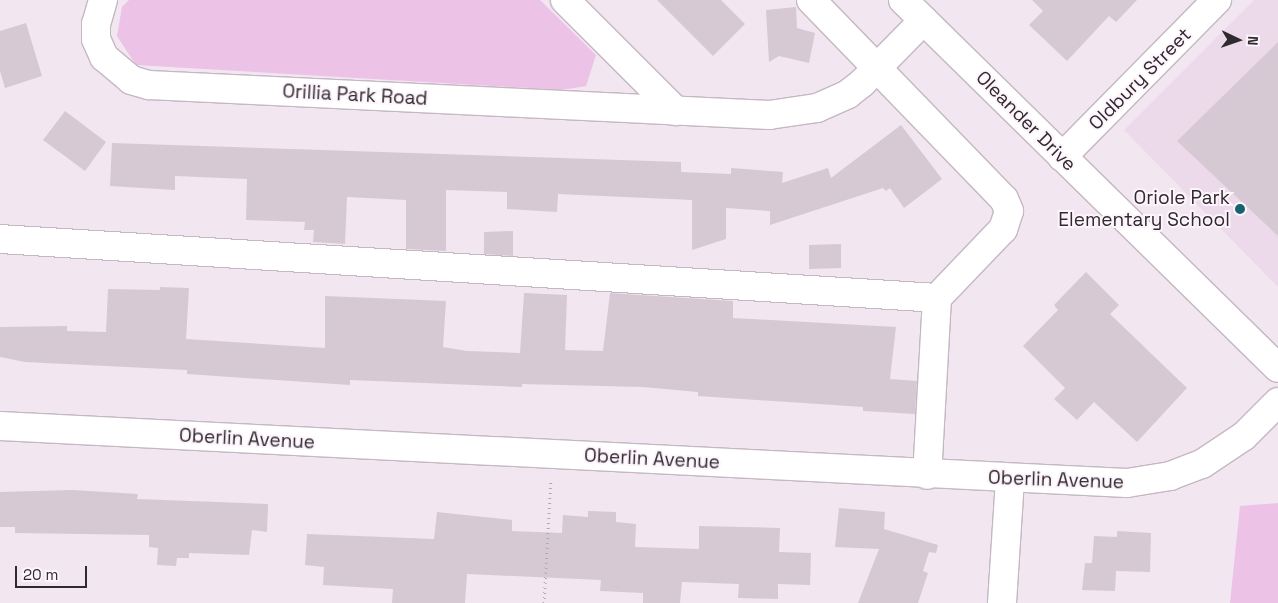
<!DOCTYPE html>
<style>
body{margin:0}
#map{position:relative;width:1278px;height:603px;overflow:hidden;background:#f2e6f0;font-family:"Space Grotesk",sans-serif}
div>[style]{position:absolute}
.built>*{inset:0;background:#ecd9e9}
.green>*{inset:0;background:#ecc2e6}
.building>*{inset:0;background:#d6c9d4}
.path>*{height:3px;margin-top:-1.5px;transform-origin:0;background:repeating-linear-gradient(90deg,#b4aab2 0 1px,transparent 0 5px)}
.roads{filter:drop-shadow(1px 0 #c4b8c2) drop-shadow(-1px 0 #c4b8c2) drop-shadow(0 1px #c4b8c2) drop-shadow(0 -1px #c4b8c2)}
.minor>*{height:28px;margin:-14px;padding:0 14px;transform-origin:14px;border-radius:14px;background:#fff}
.dots>*{width:14px;height:14px;translate:-50% -50%;box-sizing:border-box;border:2px solid #fef4fc;border-radius:50%}
span{translate:-50% -50%;white-space:nowrap;text-align:center;line-height:1.15;-webkit-text-stroke:4px #fef4fc;paint-order:stroke}
.street-label{font-size:19px;color:#2e2a2e}
.poi-label{font-size:19px;color:#2e2a2e}
.right{translate:-100% -50%;text-align:right}
.north{position:absolute;left:1213px;top:15px;width:50px;height:50px;-webkit-text-stroke:4px #fef4fc;paint-order:stroke;rotate:93deg;font-size:14px;font-weight:700;line-height:20px;text-align:center;color:#2e2a2e}
.north::after{content:'';display:block;margin:auto;width:18px;height:22px;background:#2e2a2e;clip-path:polygon(50% 0,100% 100%,50% 72%,0 100%)}
.scale{position:absolute;left:15px;top:566px;width:72px;height:22px;box-sizing:border-box;border:2px solid #2e2a2e;border-top:0;padding-left:6px;font-size:15px;line-height:18px;white-space:nowrap;color:#2e2a2e;-webkit-text-stroke:4px #fef4fc;paint-order:stroke}
</style>
<div id="map">
<div class="built">
<i style="clip-path:polygon(1254px 0,1278px 0,1278px 287px,1124px 130px)"></i>
</div>
<div class="green">
<i style="clip-path:polygon(129px 0,540px 0,596px 55px,586px 86px,562px 90px,136px 65px,117px 36px,122px 7px)"></i>
<i style="clip-path:polygon(1278px 503px,1278px 603px,1230px 603px,1240px 506px)"></i>
</div>
<div class="building">
<i style="clip-path:polygon(657px 0,721px 0,745px 24px,713px 56px)"></i>
<i style="clip-path:polygon(1032px 0,1137px 0,1116px 22px,1109px 16px,1067px 61px,1029px 25px,1043px 11px)"></i>
<i style="clip-path:polygon(796px 7px,797px 28px,815px 33px,809px 63px,779px 56px,769px 62px,766px 10px)"></i>
<i style="clip-path:polygon(26px 23px,42px 76px,5px 88px,0 71px,0 31px)"></i>
<i style="clip-path:polygon(1278px 42px,1278px 236px,1177px 141px)"></i>
<i style="clip-path:polygon(65px 111px,106px 142px,85px 171px,43px 140px)"></i>
<i style="clip-path:polygon(901px 125px,942px 179px,904px 208px,890px 188px,886px 191px,883px 188px,770px 225px,770px 211px,726px 208px,726px 239px,692px 250px,692px 200px,558px 194px,557px 212px,507px 209px,507px 192px,446px 190px,446px 251px,406px 249px,406px 200px,347px 197px,345px 244px,313px 242px,314px 230px,304px 230px,305px 222px,246px 220px,247px 179px,175px 176px,175px 190px,110px 186px,112px 143px,681px 162px,681px 172px,731px 174px,731px 168px,783px 172px,782px 183px,828px 168px,831px 178px)"></i>
<i style="clip-path:polygon(513px 231px,513px 256px,484px 254px,484px 232px)"></i>
<i style="clip-path:polygon(841px 244px,841px 268px,809px 269px,809px 245px)"></i>
<i style="clip-path:polygon(1086px 272px,1119px 305px,1110px 314px,1187px 388px,1137px 442px,1094px 402px,1077px 420px,1054px 399px,1065px 388px,1023px 346px,1058px 310px,1054px 305px)"></i>
<i style="clip-path:polygon(160px 287px,189px 288px,186px 339px,325px 348px,325px 296px,446px 301px,443px 347px,467px 351px,520px 353px,524px 293px,567px 295px,565px 350px,603px 351px,610px 293px,733px 301px,733px 318px,896px 327px,890px 379px,917px 381px,915px 414px,863px 411px,863px 407px,698px 396px,698px 392px,643px 387px,522px 384px,522px 387px,350px 380px,350px 385px,187px 374px,187px 370px,25px 362px,0 357px,0 327px,67px 326px,67px 331px,106px 332px,108px 289px,160px 290px)"></i>
<i style="clip-path:polygon(72px 490px,138px 494px,137px 499px,268px 504px,267px 532px,252px 530px,249px 555px,189px 553px,189px 558px,177px 558px,176px 566px,157px 565px,158px 548px,149px 547px,149px 535px,15px 533px,15px 527px,0 527px,0 492px)"></i>
<i style="clip-path:polygon(839px 508px,885px 512px,884px 529px,938px 545px,936px 553px,929px 552px,923px 571px,928px 573px,918px 603px,858px 603px,879px 549px,835px 547px)"></i>
<i style="clip-path:polygon(588px 511px,616px 512px,616px 522px,636px 524px,635px 547px,699px 549px,699px 526px,780px 528px,779px 552px,811px 553px,810px 585px,778px 584px,778px 599px,738px 598px,739px 584px,682px 582px,680px 603px,643px 603px,643px 593px,600px 591px,601px 580px,467px 574px,465px 603px,392px 603px,393px 589px,323px 585px,324px 567px,305px 565px,307px 534px,434px 539px,437px 512px,512px 520px,512px 531px,562px 533px,563px 515px,588px 517px)"></i>
<i style="clip-path:polygon(1117px 531px,1151px 533px,1150px 572px,1116px 571px,1115px 591px,1082px 590px,1085px 563px,1092px 563px,1094px 536px,1117px 537px)"></i>
</div>
<div class="path">
<i style="left:544px;top:603px;width:124px;rotate:-86.8deg"></i>
</div>
<div class="roads">
<div class="minor">
<i style="left:103px;top:0;width:25px;rotate:106deg"></i>
<i style="left:96px;top:24px;width:15px;rotate:90deg"></i>
<i style="left:96px;top:39px;width:20px;rotate:66deg"></i>
<i style="left:104px;top:57px;width:35px;rotate:40deg"></i>
<i style="left:131px;top:80px;width:19px;rotate:16deg"></i>
<i style="left:149px;top:85px;width:621px;rotate:2.77deg"></i>
<i style="left:769px;top:115px;width:49px;rotate:-8.3deg"></i>
<i style="left:817px;top:108px;width:34px;rotate:-24deg"></i>
<i style="left:848px;top:94px;width:18px;rotate:-38deg"></i>
<i style="left:862px;top:83px;width:88px;rotate:-45.5deg"></i>
<i style="left:565px;top:0;width:157px;rotate:45deg"></i>
<i style="left:811px;top:0;width:277px;rotate:45.9deg"></i>
<i style="left:1004px;top:199px;width:13px;rotate:67deg"></i>
<i style="left:1009px;top:211px;width:19px;rotate:108deg"></i>
<i style="left:1003px;top:229px;width:95px;rotate:133.7deg"></i>
<i style="left:937px;top:298px;width:177px;rotate:93.2deg"></i>
<i style="left:903px;top:0;width:525px;rotate:44.46deg"></i>
<i style="left:1062px;top:157px;width:221px;rotate:-45.4deg"></i>
<i style="left:0;top:239px;width:939px;rotate:3.6deg"></i>
<i style="left:0;top:426px;width:1128px;rotate:2.9deg"></i>
<i style="left:1127px;top:483px;width:44px;rotate:-9.2deg"></i>
<i style="left:1170px;top:476px;width:34px;rotate:-21deg"></i>
<i style="left:1202px;top:464px;width:50px;rotate:-33.7deg"></i>
<i style="left:1244px;top:436px;width:48px;rotate:-45deg"></i>
<i style="left:1002px;top:603px;width:124px;rotate:-86.3deg"></i>
</div>
</div>
<div class="dots">
<i style="left:1240px;top:209px;background:#16626e"></i>
</div>
<div class="street-label">
<span style="left:1140px;top:79px;rotate:-45deg">Oldbury Street</span>
<span style="left:355px;top:95px;rotate:3deg">Orillia Park Road</span>
<span style="left:1026px;top:121px;rotate:45deg">Oleander Drive</span>
<span style="left:247px;top:439px;rotate:3deg">Oberlin Avenue</span>
<span style="left:652px;top:459px;rotate:3deg">Oberlin Avenue</span>
<span style="left:1056px;top:480px;rotate:2deg">Oberlin Avenue</span>
</div>
<div class="poi-label">
<span class="right" style="left:1230px;top:209px">Oriole Park<br>Elementary School</span>
</div>
<div class="north">N</div>
<div class="scale">20 m</div>
</div>
